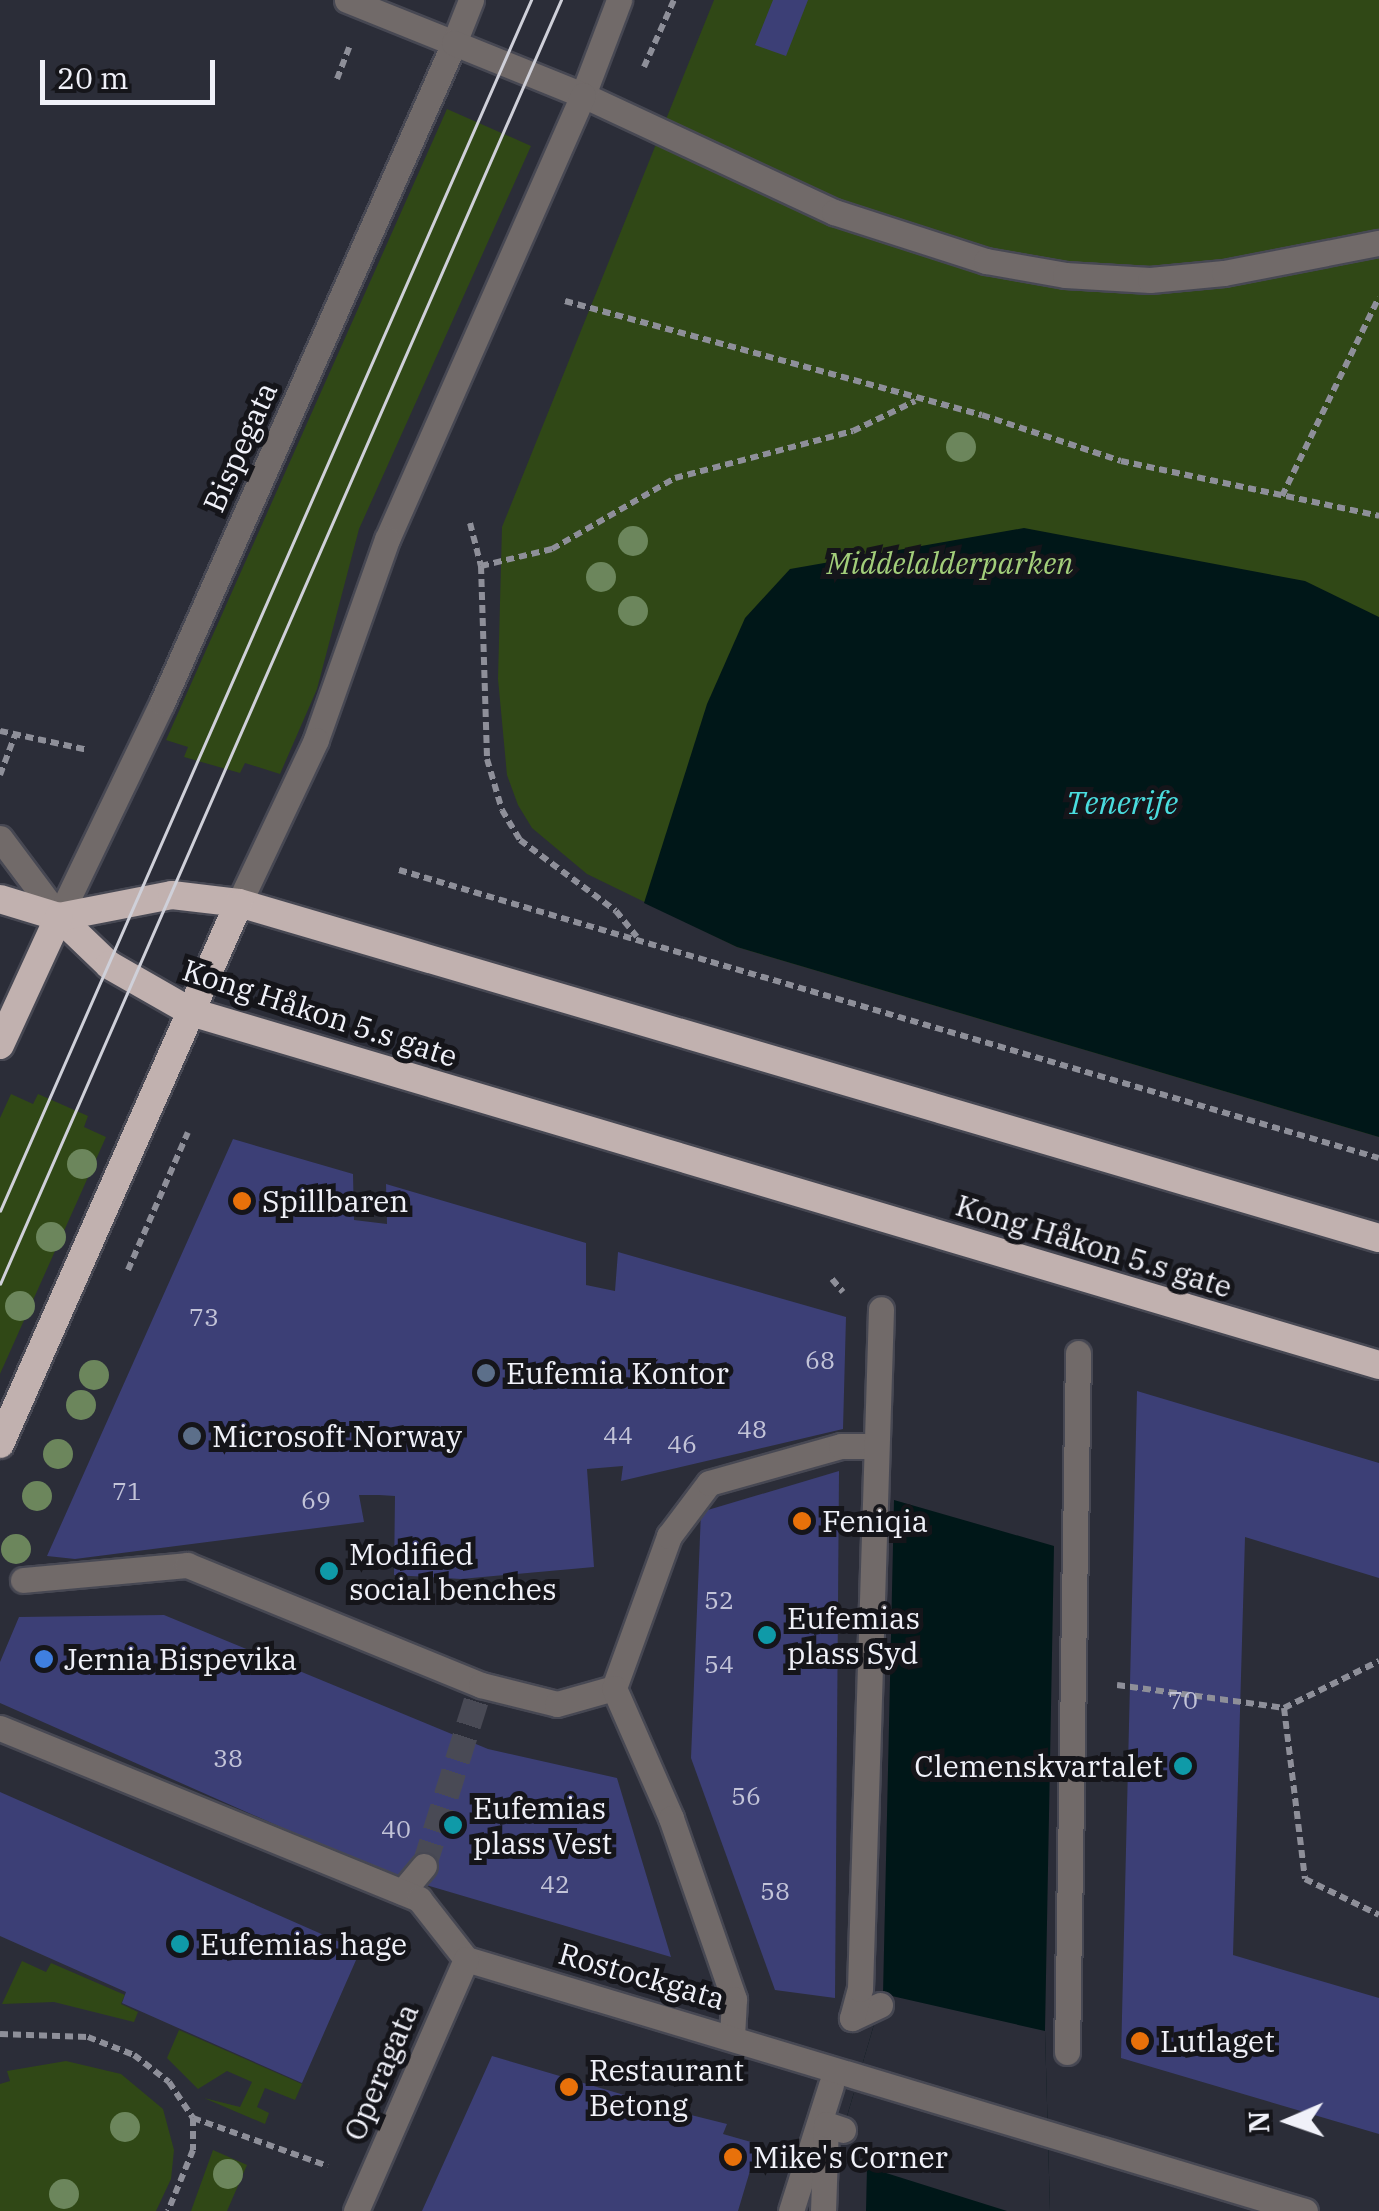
<!DOCTYPE html>
<meta charset="utf-8">
<style>
body{margin:0}
#map{position:relative;width:1379px;height:2211px;overflow:hidden;background:#2b2d38;font-family:"IBM Plex Serif",serif}
div>[style]{position:absolute}
.green>*{inset:0;background:#304816}
.water>*{inset:0;background:#001718}
.pier>*{inset:0;background:#2b2d38}
.building>*{inset:0;background:#3c3f76}
.pedestrian-tunnel>*{height:25px;margin-top:-12.5px;transform-origin:0;background:repeating-linear-gradient(90deg,#494a55 0 25px,transparent 0 37px)}
.path>*{height:6px;margin-top:-3px;transform-origin:0;background:repeating-linear-gradient(90deg,#8e8f99 0 8px,transparent 0 13px)}
.roads{filter:drop-shadow(2px 0 #474853) drop-shadow(-2px 0 #474853) drop-shadow(0 2px #474853) drop-shadow(0 -2px #474853)}
.service>*{height:25px;margin:-12.5px;padding:0 12.5px;transform-origin:12.5px;border-radius:12.5px;background:#716a69}
.pedestrian>*{height:25px;margin:-12.5px;padding:0 12.5px;transform-origin:12.5px;border-radius:12.5px;background:#716a69}
.minor>*{height:25px;margin:-12.5px;padding:0 12.5px;transform-origin:12.5px;border-radius:12.5px;background:#716a69}
.tertiary>*{height:25px;margin:-12.5px;padding:0 12.5px;transform-origin:12.5px;border-radius:12.5px;background:#716a69}
.trunk>*{height:28px;margin:-14px;padding:0 14px;transform-origin:14px;border-radius:14px;background:#c1b1af}
.tram>*{height:2.5px;margin:-1.25px;padding:0 1.25px;transform-origin:1.25px;border-radius:1.25px;background:#cfd0d9}
.trees>*{width:30px;height:30px;margin:-15px;border-radius:50%;background:#6c865c}
.dots>*{width:28px;height:28px;translate:-50% -50%;box-sizing:border-box;border:5px solid #15151a;border-radius:50%}
span{translate:-50% -50%;white-space:nowrap;text-align:center;line-height:1.15;-webkit-text-stroke:10px #15151a;paint-order:stroke}
.number-label{font-size:25px;color:#c3c4d8}
.number-label span{-webkit-text-stroke-width:0}
.street-label{font-size:30px;color:#f0f1f9}
.park-label{font-size:30px;color:#a2ce7a;font-style:italic}
.poi-label{font-size:30px;color:#f0f1f9}
.left{translate:0 -50%;text-align:left}
.right{translate:-100% -50%;text-align:right}
.water-label{font-size:32px;color:#4adcde;font-style:italic}
.north{position:absolute;left:1239px;top:2071px;width:100px;height:100px;-webkit-text-stroke:8px #15151a;paint-order:stroke;rotate:268deg;font-size:28px;font-weight:700;line-height:40px;text-align:center;color:#f0f1f9}
.north::after{content:'';display:block;margin:auto;width:35px;height:45px;background:#f0f1f9;clip-path:polygon(50% 0,100% 100%,50% 72%,0 100%)}
.scale{position:absolute;left:40px;top:60px;width:175px;height:45px;box-sizing:border-box;border:5px solid #f0f1f9;border-top:0;padding-left:12px;font-size:30px;line-height:35px;white-space:nowrap;color:#f0f1f9;-webkit-text-stroke:8px #15151a;paint-order:stroke}
</style>
<div id="map">
<div class="green">
<i style="clip-path:polygon(714px 0,1379px 0,1379px 1137px,737px 947px,587px 874px,532px 828px,518px 805px,507px 775px,498px 679px,502px 527px)"></i>
<i style="clip-path:polygon(447px 109px,531px 146px,359px 529px,317px 689px,280px 774px,245px 763px,240px 773px,184px 757px,188px 747px,166px 740px)"></i>
<i style="clip-path:polygon(11px 1094px,33px 1104px,38px 1094px,88px 1116px,84px 1127px,106px 1137px,0 1374px,0 1118px)"></i>
<i style="clip-path:polygon(22px 1961px,46px 1972px,51px 1963px,125px 1995px,121px 2004px,138px 2012px,134px 2022px,54px 2002px,2px 2004px)"></i>
<i style="clip-path:polygon(179px 2030px,302px 2084px,295px 2100px,265px 2088px,257px 2107px,269px 2113px,265px 2124px,204px 2098px,240px 2107px,252px 2082px,227px 2071px,198px 2089px,167px 2058px)"></i>
<i style="clip-path:polygon(66px 2061px,121px 2074px,163px 2109px,174px 2150px,171px 2179px,156px 2211px,0 2211px,0 2084px,10px 2081px,7px 2071px)"></i>
<i style="clip-path:polygon(213px 2150px,247px 2165px,227px 2211px,191px 2211px)"></i>
</div>
<div class="water">
<i style="clip-path:polygon(1024px 528px,1305px 581px,1379px 617px,1379px 1137px,737px 947px,644px 903px,707px 704px,745px 618px,790px 569px)"></i>
<i style="clip-path:polygon(894px 1500px,1054px 1546px,1045px 2031px,1050px 2211px,835px 2211px,835px 2157px,883px 1994px)"></i>
</div>
<div class="pier">
<i style="clip-path:polygon(883px 1994px,1045px 2031px,1050px 2211px,1007px 2211px,867px 2167px,866px 2211px,835px 2211px,835px 2157px)"></i>
</div>
<div class="building">
<i style="clip-path:polygon(773px 0,808px 0,786px 56px,755px 45px)"></i>
<i style="clip-path:polygon(233px 1139px,353px 1174px,354px 1220px,387px 1224px,386px 1184px,586px 1243px,586px 1285px,615px 1291px,618px 1252px,846px 1317px,843px 1429px,621px 1481px,623px 1466px,587px 1469px,594px 1567px,461px 1579px,394px 1575px,395px 1496px,379px 1495px,359px 1495px,364px 1522px,75px 1559px,47px 1556px)"></i>
<i style="clip-path:polygon(1137px 1391px,1379px 1463px,1379px 1578px,1245px 1537px,1233px 1955px,1379px 1998px,1379px 2134px,1121px 2058px)"></i>
<i style="clip-path:polygon(839px 1471px,835px 1998px,775px 1990px,691px 1758px,701px 1512px)"></i>
<i style="clip-path:polygon(164px 1615px,488px 1749px,617px 1778px,671px 1957px,382px 1872px,0 1703px,0 1662px,19px 1617px)"></i>
<i style="clip-path:polygon(0 1792px,360px 1951px,302px 2083px,122px 2003px,126px 1992px,0 1936px)"></i>
<i style="clip-path:polygon(492px 2056px,648px 2102px,646px 2112px,678px 2121px,679px 2112px,727px 2124px,723px 2134px,758px 2144px,738px 2211px,422px 2211px)"></i>
</div>
<div class="pedestrian-tunnel">
<i style="left:424px;top:1866px;width:190px;rotate:-72.5deg"></i>
</div>
<div class="path">
<i style="left:644px;top:67px;width:73px;rotate:-65.9deg"></i>
<i style="left:337px;top:79px;width:34px;rotate:-69deg"></i>
<i style="left:565px;top:301px;width:432px;rotate:15.3deg"></i>
<i style="left:982px;top:415px;width:146px;rotate:18.3deg"></i>
<i style="left:1121px;top:461px;width:264px;rotate:12deg"></i>
<i style="left:1282px;top:496px;width:221px;rotate:-64deg"></i>
<i style="left:470px;top:523px;width:44px;rotate:75.7deg"></i>
<i style="left:481px;top:566px;width:193px;rotate:88.2deg"></i>
<i style="left:487px;top:759px;width:53px;rotate:73.6deg"></i>
<i style="left:502px;top:810px;width:35px;rotate:59deg"></i>
<i style="left:520px;top:840px;width:119px;rotate:36.5deg"></i>
<i style="left:616px;top:911px;width:33px;rotate:51deg"></i>
<i style="left:481px;top:566px;width:73px;rotate:-13.5deg"></i>
<i style="left:552px;top:549px;width:142px;rotate:-30deg"></i>
<i style="left:675px;top:478px;width:184px;rotate:-14.8deg"></i>
<i style="left:853px;top:431px;width:69px;rotate:-25.8deg"></i>
<i style="left:0;top:731px;width:90px;rotate:12.2deg"></i>
<i style="left:0;top:775px;width:43px;rotate:-69.4deg"></i>
<i style="left:399px;top:870px;width:1021px;rotate:16.38deg"></i>
<i style="left:128px;top:1270px;width:150px;rotate:-66.5deg"></i>
<i style="left:832px;top:1279px;width:17px;rotate:50deg"></i>
<i style="left:1117px;top:1685px;width:169px;rotate:7.8deg"></i>
<i style="left:1284px;top:1708px;width:172px;rotate:83deg"></i>
<i style="left:1305px;top:1879px;width:82px;rotate:25.9deg"></i>
<i style="left:1284px;top:1708px;width:106px;rotate:-26.3deg"></i>
<i style="left:0;top:2034px;width:88px;rotate:2deg"></i>
<i style="left:88px;top:2037px;width:49px;rotate:21.4deg"></i>
<i style="left:134px;top:2055px;width:44px;rotate:37.6deg"></i>
<i style="left:169px;top:2082px;width:43px;rotate:56.3deg"></i>
<i style="left:193px;top:2118px;width:32px;rotate:90deg"></i>
<i style="left:193px;top:2150px;width:66px;rotate:112.3deg"></i>
<i style="left:193px;top:2118px;width:143px;rotate:19.6deg"></i>
</div>
<div class="roads">
<div class="service">
<i style="left:583px;top:95px;width:277px;rotate:25deg"></i>
<i style="left:834px;top:212px;width:160px;rotate:17.9deg"></i>
<i style="left:986px;top:261px;width:80px;rotate:10deg"></i>
<i style="left:1065px;top:275px;width:85px;rotate:3.4deg"></i>
<i style="left:1150px;top:280px;width:74px;rotate:-5.4deg"></i>
<i style="left:1224px;top:273px;width:158px;rotate:-11deg"></i>
</div>
<div class="pedestrian">
<i style="left:23px;top:1580px;width:165px;rotate:-5.2deg"></i>
<i style="left:187px;top:1565px;width:318px;rotate:22.2deg"></i>
<i style="left:481px;top:1685px;width:78px;rotate:14deg"></i>
<i style="left:557px;top:1704px;width:59px;rotate:-15.7deg"></i>
<i style="left:614px;top:1688px;width:162px;rotate:-70.1deg"></i>
<i style="left:669px;top:1536px;width:66px;rotate:-53deg"></i>
<i style="left:709px;top:1483px;width:137px;rotate:-15.7deg"></i>
<i style="left:841px;top:1446px;width:34px"></i>
<i style="left:614px;top:1688px;width:142px;rotate:66.3deg"></i>
<i style="left:671px;top:1818px;width:192px;rotate:70.8deg"></i>
<i style="left:734px;top:1999px;width:37px;rotate:93deg"></i>
<i style="left:402px;top:1892px;width:34px;rotate:-50deg"></i>
<i style="left:880px;top:2005px;width:31px;rotate:155deg"></i>
<i style="left:852px;top:2018px;width:30px;rotate:-75deg"></i>
<i style="left:860px;top:1989px;width:680px;rotate:-88.23deg"></i>
<i style="left:1067px;top:2052px;width:699px;rotate:-89.1deg"></i>
<i style="left:791px;top:2211px;width:132px;rotate:-72.4deg"></i>
<i style="left:823px;top:2211px;width:87px;rotate:-88deg"></i>
<i style="left:826px;top:2124px;width:18px;rotate:19deg"></i>
</div>
<div class="minor">
<i style="left:347px;top:0;width:115px;rotate:21.9deg"></i>
<i style="left:454px;top:43px;width:46px;rotate:-68.4deg"></i>
<i style="left:583px;top:95px;width:102px;rotate:-69.2deg"></i>
<i style="left:0;top:838px;width:99px;rotate:53.2deg"></i>
<i style="left:0;top:1728px;width:453px;rotate:22.2deg"></i>
<i style="left:419px;top:1899px;width:76px;rotate:51.9deg"></i>
<i style="left:466px;top:1959px;width:876px;rotate:16.72deg"></i>
<i style="left:356px;top:2211px;width:275px;rotate:-66.4deg"></i>
</div>
<div class="tertiary">
<i style="left:59px;top:917px;width:237px;rotate:-64.3deg"></i>
<i style="left:162px;top:703px;width:722px;rotate:-66.13deg"></i>
<i style="left:454px;top:43px;width:139px;rotate:22deg"></i>
<i style="left:583px;top:95px;width:485px;rotate:113.8deg"></i>
<i style="left:387px;top:539px;width:213px;rotate:109.5deg"></i>
<i style="left:316px;top:740px;width:180px;rotate:115.3deg"></i>
</div>
<div class="trunk">
<i style="left:0;top:899px;width:62px;rotate:17deg"></i>
<i style="left:59px;top:917px;width:69px;rotate:43.8deg"></i>
<i style="left:109px;top:965px;width:95px;rotate:29.8deg"></i>
<i style="left:191px;top:1012px;width:1239px;rotate:16.55deg"></i>
<i style="left:59px;top:917px;width:115px;rotate:-11deg"></i>
<i style="left:172px;top:895px;width:67px;rotate:6.8deg"></i>
<i style="left:239px;top:903px;width:1188px;rotate:16.38deg"></i>
<i style="left:0;top:1045px;width:141px;rotate:-65.3deg"></i>
<i style="left:0;top:1444px;width:591px;rotate:-66.17deg"></i>
</div>
</div>
<div class="tram">
<i style="left:0;top:1211px;width:1322px;rotate:-66.32deg"></i>
<i style="left:0;top:1284px;width:1401px;rotate:-66.4deg"></i>
</div>
<div class="trees">
<i style="left:961px;top:447px"></i>
<i style="left:633px;top:541px"></i>
<i style="left:601px;top:577px"></i>
<i style="left:633px;top:611px"></i>
<i style="left:82px;top:1164px"></i>
<i style="left:51px;top:1237px"></i>
<i style="left:20px;top:1306px"></i>
<i style="left:94px;top:1375px"></i>
<i style="left:81px;top:1405px"></i>
<i style="left:58px;top:1454px"></i>
<i style="left:37px;top:1496px"></i>
<i style="left:16px;top:1549px"></i>
<i style="left:125px;top:2127px"></i>
<i style="left:228px;top:2174px"></i>
<i style="left:64px;top:2194px"></i>
</div>
<div class="dots">
<i style="left:242px;top:1201px;background:#e8710a"></i>
<i style="left:486px;top:1373px;background:#5c6f8a"></i>
<i style="left:192px;top:1436px;background:#5c6f8a"></i>
<i style="left:802px;top:1521px;background:#e8710a"></i>
<i style="left:329px;top:1571px;background:#0f9aa8"></i>
<i style="left:767px;top:1635px;background:#0f9aa8"></i>
<i style="left:44px;top:1659px;background:#3f7fe0"></i>
<i style="left:1183px;top:1766px;background:#0f9aa8"></i>
<i style="left:453px;top:1825px;background:#0f9aa8"></i>
<i style="left:180px;top:1944px;background:#0f9aa8"></i>
<i style="left:1140px;top:2041px;background:#e8710a"></i>
<i style="left:569px;top:2087px;background:#e8710a"></i>
<i style="left:733px;top:2157px;background:#e8710a"></i>
</div>
<div class="number-label">
<span style="left:204px;top:1317px">73</span>
<span style="left:820px;top:1360px">68</span>
<span style="left:752px;top:1429px">48</span>
<span style="left:618px;top:1435px">44</span>
<span style="left:682px;top:1444px">46</span>
<span style="left:127px;top:1491px">71</span>
<span style="left:316px;top:1500px">69</span>
<span style="left:719px;top:1600px">52</span>
<span style="left:719px;top:1664px">54</span>
<span style="left:1183px;top:1700px">70</span>
<span style="left:228px;top:1758px">38</span>
<span style="left:746px;top:1796px">56</span>
<span style="left:396px;top:1829px">40</span>
<span style="left:555px;top:1884px">42</span>
<span style="left:775px;top:1891px">58</span>
</div>
<div class="street-label">
<span style="left:240px;top:447px;rotate:-66deg">Bispegata</span>
<span style="left:320px;top:1013px;rotate:18deg">Kong Håkon 5.s gate</span>
<span style="left:1094px;top:1246px;rotate:17deg">Kong Håkon 5.s gate</span>
<span style="left:642px;top:1976px;rotate:16deg">Rostockgata</span>
<span style="left:381px;top:2072px;rotate:-67deg">Operagata</span>
</div>
<div class="park-label">
<span style="left:950px;top:563px">Middelalderparken</span>
</div>
<div class="poi-label">
<span class="left" style="left:262px;top:1201px">Spillbaren</span>
<span class="left" style="left:506px;top:1373px">Eufemia Kontor</span>
<span class="left" style="left:212px;top:1436px">Microsoft Norway</span>
<span class="left" style="left:822px;top:1521px">Feniqia</span>
<span class="left" style="left:349px;top:1571px">Modified<br>social benches</span>
<span class="left" style="left:787px;top:1635px">Eufemias<br>plass Syd</span>
<span class="left" style="left:64px;top:1659px">Jernia Bispevika</span>
<span class="right" style="left:1163px;top:1766px">Clemenskvartalet</span>
<span class="left" style="left:473px;top:1825px">Eufemias<br>plass Vest</span>
<span class="left" style="left:200px;top:1944px">Eufemias hage</span>
<span class="left" style="left:1160px;top:2041px">Lutlaget</span>
<span class="left" style="left:589px;top:2087px">Restaurant<br>Betong</span>
<span class="left" style="left:753px;top:2157px">Mike's Corner</span>
</div>
<div class="water-label">
<span style="left:1122px;top:802px">Tenerife</span>
</div>
<div class="north">N</div>
<div class="scale">20 m</div>
</div>
